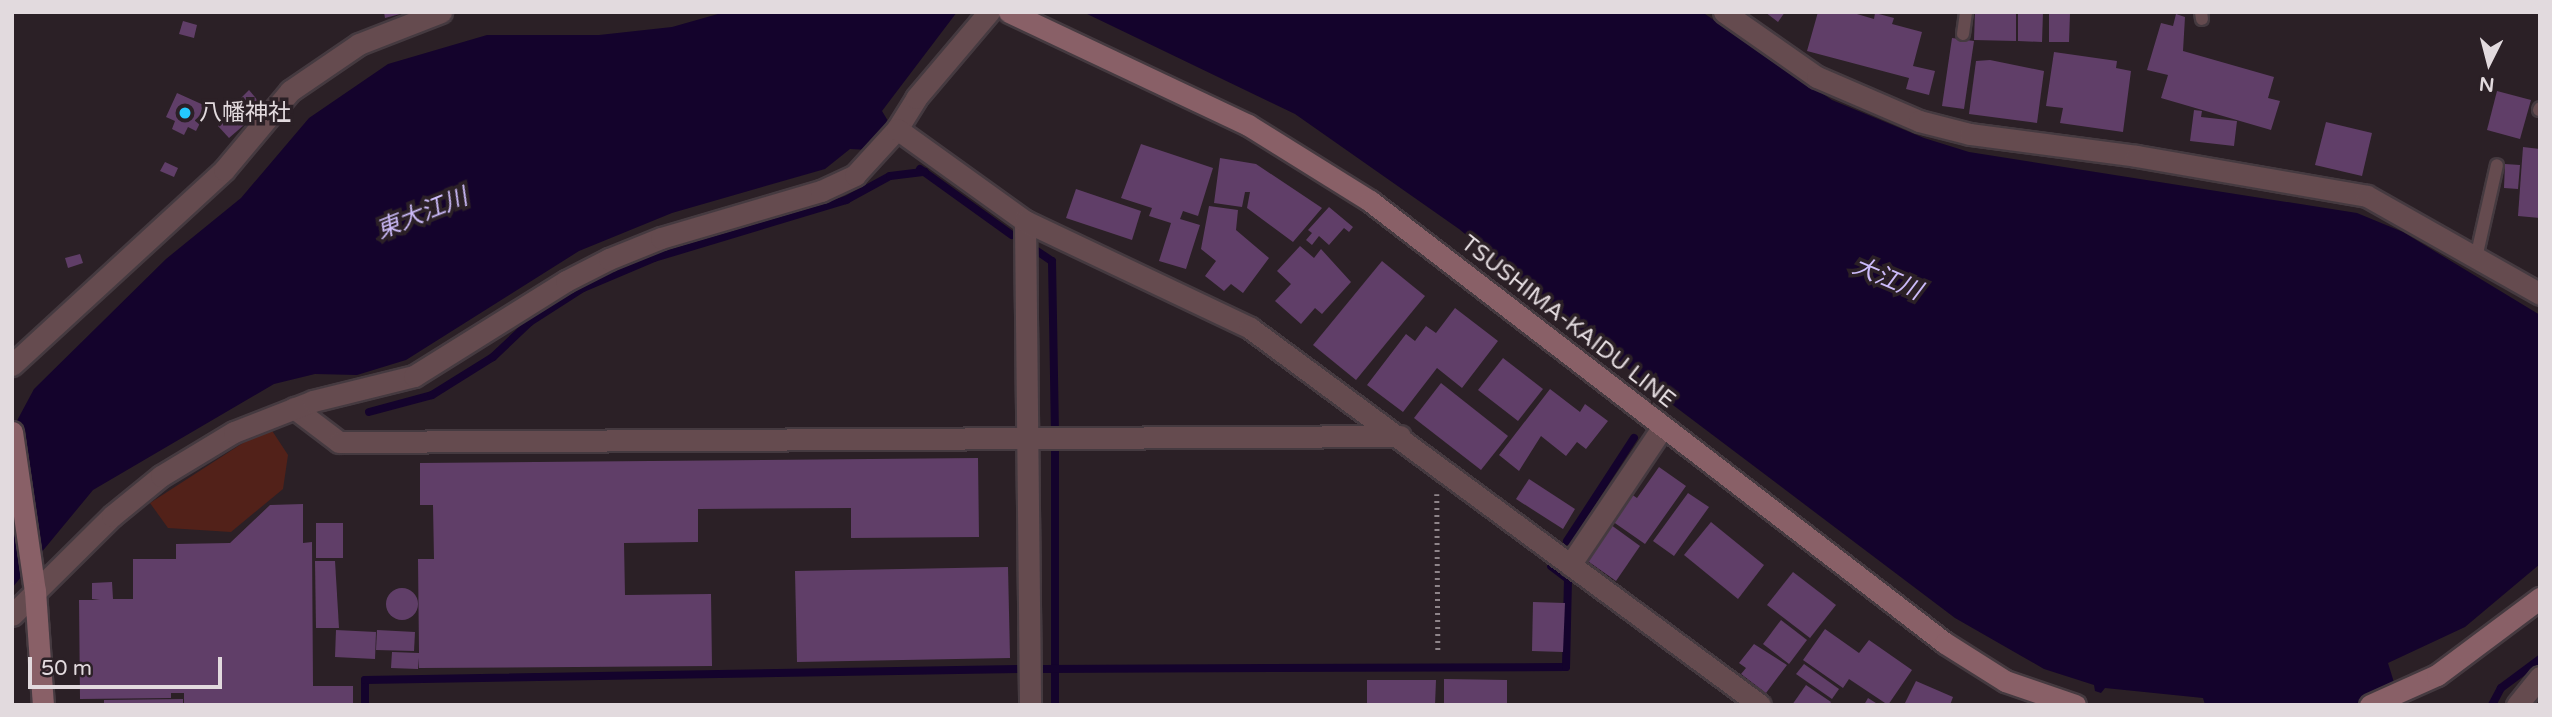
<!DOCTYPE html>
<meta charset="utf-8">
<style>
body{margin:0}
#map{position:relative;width:2552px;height:717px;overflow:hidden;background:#2b2026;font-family:"Varela Round","Noto Sans JP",sans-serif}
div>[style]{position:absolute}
.green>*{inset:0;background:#522119}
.water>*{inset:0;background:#14032c}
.stream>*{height:8px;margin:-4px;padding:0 4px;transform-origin:4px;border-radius:4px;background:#14032c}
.building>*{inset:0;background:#603e68}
.round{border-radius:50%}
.path>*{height:4.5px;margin-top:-2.25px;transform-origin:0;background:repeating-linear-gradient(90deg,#8f858a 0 2px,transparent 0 7px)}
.roads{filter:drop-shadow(2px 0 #453a40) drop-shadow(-2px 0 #453a40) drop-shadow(0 2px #453a40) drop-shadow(0 -2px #453a40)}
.service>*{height:12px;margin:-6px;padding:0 6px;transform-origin:6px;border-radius:6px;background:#654b4f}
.minor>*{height:21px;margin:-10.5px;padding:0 10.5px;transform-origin:10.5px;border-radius:10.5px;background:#654b4f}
.secondary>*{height:21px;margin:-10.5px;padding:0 10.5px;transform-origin:10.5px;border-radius:10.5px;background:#896067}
.dots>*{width:19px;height:19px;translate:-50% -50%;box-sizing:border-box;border:4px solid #2b2026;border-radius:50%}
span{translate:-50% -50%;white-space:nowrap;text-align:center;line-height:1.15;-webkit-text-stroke:7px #2b2026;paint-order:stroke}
.poi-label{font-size:23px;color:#e2dade}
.left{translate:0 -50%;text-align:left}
.street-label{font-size:23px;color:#e2dade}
.water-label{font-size:24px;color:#ccbbf9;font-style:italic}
.frame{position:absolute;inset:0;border:14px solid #e2dade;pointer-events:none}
.north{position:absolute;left:2454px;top:28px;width:70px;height:70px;-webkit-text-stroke:5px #2b2026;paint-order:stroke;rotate:186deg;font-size:19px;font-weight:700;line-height:28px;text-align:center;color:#e2dade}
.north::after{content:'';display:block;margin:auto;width:24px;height:32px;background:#e2dade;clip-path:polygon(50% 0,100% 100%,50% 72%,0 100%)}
.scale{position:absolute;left:28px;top:657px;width:194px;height:32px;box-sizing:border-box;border:4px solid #e2dade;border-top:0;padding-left:9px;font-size:21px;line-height:24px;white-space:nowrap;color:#e2dade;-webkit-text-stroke:5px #2b2026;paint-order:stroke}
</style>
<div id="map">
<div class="green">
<i style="clip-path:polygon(269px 426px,288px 455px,283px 489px,231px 532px,168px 528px,150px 503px)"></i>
</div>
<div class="water">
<i style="clip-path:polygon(725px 12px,957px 12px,882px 111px,891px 126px,868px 150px,850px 149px,825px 169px,672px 213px,579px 251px,406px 360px,357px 375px,315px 374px,274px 384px,93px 490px,12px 588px,12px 430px,34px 389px,166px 259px,241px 198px,309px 118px,388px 64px,487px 35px,599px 35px,672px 27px)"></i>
<i style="clip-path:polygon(1083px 12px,1702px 12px,1832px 100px,1924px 138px,1969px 152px,2357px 213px,2403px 232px,2540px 315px,2540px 564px,2465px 627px,2388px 663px,2401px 705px,2205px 705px,2203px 698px,2105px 688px,2101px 693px,2095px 691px,2094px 685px,2044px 669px,1955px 618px,1661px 396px,1459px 229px,1295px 114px)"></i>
</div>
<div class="stream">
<i style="left:920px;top:169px;width:113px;rotate:35.7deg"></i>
<i style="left:1037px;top:251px;width:18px;rotate:34deg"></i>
<i style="left:1052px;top:261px;width:166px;rotate:89deg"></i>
<i style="left:369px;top:412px;width:65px;rotate:-15.1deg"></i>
<i style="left:432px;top:395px;width:72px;rotate:-31.9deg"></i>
<i style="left:493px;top:357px;width:51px;rotate:-43.4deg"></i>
<i style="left:530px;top:322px;width:63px;rotate:-32.7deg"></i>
<i style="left:583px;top:288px;width:77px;rotate:-22.9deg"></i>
<i style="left:654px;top:258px;width:201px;rotate:-16.8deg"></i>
<i style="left:846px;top:200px;width:50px;rotate:-28.6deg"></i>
<i style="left:890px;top:176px;width:35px;rotate:-7deg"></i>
<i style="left:1055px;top:450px;width:255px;rotate:90deg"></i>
<i style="left:1567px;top:541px;width:123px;rotate:-57deg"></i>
<i style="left:1041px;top:669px;width:525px;rotate:-0.22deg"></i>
<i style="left:1566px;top:667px;width:88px;rotate:-88.7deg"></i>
<i style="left:1568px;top:579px;width:21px;rotate:-143deg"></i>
<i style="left:365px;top:705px;width:25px;rotate:-90deg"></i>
<i style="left:365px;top:680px;width:653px;rotate:-0.97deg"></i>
<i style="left:2492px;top:705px;width:19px;rotate:-62deg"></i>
<i style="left:2501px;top:688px;width:49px;rotate:-36.6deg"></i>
</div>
<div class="building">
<i style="clip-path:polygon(384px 12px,404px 12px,404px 13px,385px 18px)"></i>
<i style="clip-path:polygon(1765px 12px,1785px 12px,1778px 22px)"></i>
<i style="clip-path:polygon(1818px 12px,1850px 12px,1874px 19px,1875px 13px,1894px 18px,1892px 24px,1922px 32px,1913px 66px,1935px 71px,1929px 95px,1906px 89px,1909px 78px,1807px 51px)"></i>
<i style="clip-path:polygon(1975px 12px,2016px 13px,2016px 41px,1974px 40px)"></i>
<i style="clip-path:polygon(2018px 12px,2043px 12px,2042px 42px,2018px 41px)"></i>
<i style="clip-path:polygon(2049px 13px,2070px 13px,2069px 42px,2049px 42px)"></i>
<i style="clip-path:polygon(2176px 14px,2185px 17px,2183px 51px,2274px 77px,2268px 98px,2280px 101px,2271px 130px,2161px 98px,2168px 75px,2147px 70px,2161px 23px,2173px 26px)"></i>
<i style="clip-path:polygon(183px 21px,197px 25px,194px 38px,179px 34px)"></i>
<i style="clip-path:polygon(1952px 38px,1974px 41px,1964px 109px,1942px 106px)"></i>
<i style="clip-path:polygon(2054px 52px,2117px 61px,2116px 68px,2131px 71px,2123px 132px,2060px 123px,2063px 108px,2046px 106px)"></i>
<i style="clip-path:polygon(1990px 60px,2044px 71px,2037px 123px,1969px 114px,1976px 61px)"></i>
<i style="clip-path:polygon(249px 90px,260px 103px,245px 117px,234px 105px)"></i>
<i style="clip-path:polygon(2497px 91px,2531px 100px,2520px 139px,2487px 130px)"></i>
<i style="clip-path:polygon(177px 93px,208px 107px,196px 131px,188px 127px,184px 135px,172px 129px,175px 121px,166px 117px)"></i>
<i style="clip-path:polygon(2194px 110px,2202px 111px,2201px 117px,2237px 121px,2234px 146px,2190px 141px)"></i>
<i style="clip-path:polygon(233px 113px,244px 125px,229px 138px,218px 126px)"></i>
<i style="clip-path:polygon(2326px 122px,2372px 133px,2362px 176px,2315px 165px)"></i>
<i style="clip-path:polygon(1141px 144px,1213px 168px,1198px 216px,1183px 211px,1180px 219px,1200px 225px,1186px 269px,1159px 261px,1171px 223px,1149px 216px,1152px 208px,1121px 198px)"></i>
<i style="clip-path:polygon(2523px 147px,2540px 149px,2540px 218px,2518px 216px)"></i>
<i style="clip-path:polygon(1220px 158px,1256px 164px,1322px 208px,1293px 242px,1247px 208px,1250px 192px,1245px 192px,1242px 207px,1214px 203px)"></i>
<i style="clip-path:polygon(165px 162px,178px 168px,174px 177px,160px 171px)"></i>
<i style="clip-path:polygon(2505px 164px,2520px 165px,2518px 189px,2504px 188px)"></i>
<i style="clip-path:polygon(1076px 189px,1141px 211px,1132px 240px,1066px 218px)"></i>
<i style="clip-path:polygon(1209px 206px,1238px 210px,1236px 230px,1269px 258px,1243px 293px,1231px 284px,1224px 291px,1205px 276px,1216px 261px,1201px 249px)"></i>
<i style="clip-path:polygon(1329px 207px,1353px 227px,1349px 232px,1344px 228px,1329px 245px,1319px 236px,1312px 245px,1306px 240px,1312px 233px,1308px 230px)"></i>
<i style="clip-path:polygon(1300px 246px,1314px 258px,1321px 249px,1351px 282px,1322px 314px,1315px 308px,1301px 324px,1275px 301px,1291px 284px,1277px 271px)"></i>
<i style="clip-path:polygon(80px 254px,83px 263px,68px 268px,65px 258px)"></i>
<i style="clip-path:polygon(1382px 261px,1425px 296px,1356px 380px,1313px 345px)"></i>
<i style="clip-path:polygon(1455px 308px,1498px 341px,1462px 388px,1437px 368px,1403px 412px,1367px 385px,1406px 334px,1415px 341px,1426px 326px,1436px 333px)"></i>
<i style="clip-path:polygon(1503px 358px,1543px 389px,1518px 421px,1478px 390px)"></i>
<i style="clip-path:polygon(1441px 383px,1508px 436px,1481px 470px,1414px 418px)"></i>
<i style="clip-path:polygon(1550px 389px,1580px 412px,1585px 404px,1608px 421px,1586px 449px,1577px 442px,1566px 456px,1541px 436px,1519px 471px,1499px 455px)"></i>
<i style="clip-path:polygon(978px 458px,979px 537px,851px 538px,851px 508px,698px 509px,698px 542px,624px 543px,625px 595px,711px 594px,712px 666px,419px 668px,419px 658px,418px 669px,391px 668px,392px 652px,419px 653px,418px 559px,434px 559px,433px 505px,420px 505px,420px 463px)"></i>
<i style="clip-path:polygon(1659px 467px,1686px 486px,1645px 544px,1612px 521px,1631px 494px,1637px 498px)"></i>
<i style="clip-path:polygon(1529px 479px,1575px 509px,1563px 529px,1516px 499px)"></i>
<i style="clip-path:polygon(1688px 493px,1709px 507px,1674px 556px,1653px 541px)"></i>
<i style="clip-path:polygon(303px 504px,303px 543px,312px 542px,313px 686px,353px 686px,353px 705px,184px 705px,184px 693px,171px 693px,171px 698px,80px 699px,79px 600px,100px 600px,92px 599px,92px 583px,112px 582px,113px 599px,133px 599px,133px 559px,176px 559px,176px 544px,230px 543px,270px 505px)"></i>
<i style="clip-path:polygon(1607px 522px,1640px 546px,1616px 581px,1582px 557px)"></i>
<i style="clip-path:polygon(1711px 522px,1764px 565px,1738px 599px,1684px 555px)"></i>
<i style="clip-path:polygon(316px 523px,343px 523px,343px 558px,316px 558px)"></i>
<i style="clip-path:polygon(315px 561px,335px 561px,339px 628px,316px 628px)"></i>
<i style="clip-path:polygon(1008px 567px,1010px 658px,797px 662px,795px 571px)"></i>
<i style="clip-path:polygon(1793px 572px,1836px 605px,1810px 638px,1767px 605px)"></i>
<i class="round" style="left:386px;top:588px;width:32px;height:32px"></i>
<i style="clip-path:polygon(1533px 602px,1565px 603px,1563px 652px,1532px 651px)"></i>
<i style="clip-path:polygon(1781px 620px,1807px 640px,1789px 664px,1763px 644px)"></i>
<i style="clip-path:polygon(1825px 629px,1859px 653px,1869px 640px,1912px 670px,1888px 705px,1849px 679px,1843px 688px,1803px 660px)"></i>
<i style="clip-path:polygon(336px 630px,376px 632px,375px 659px,335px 657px)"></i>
<i style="clip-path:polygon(377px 630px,415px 632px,414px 651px,376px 650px)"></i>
<i style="clip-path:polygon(1754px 644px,1787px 665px,1766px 693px,1741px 674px,1746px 668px,1739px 663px)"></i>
<i style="clip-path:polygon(1804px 664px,1839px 689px,1832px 699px,1796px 674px)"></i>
<i style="clip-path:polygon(1444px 679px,1507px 680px,1507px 705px,1444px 705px)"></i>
<i style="clip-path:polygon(1367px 680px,1436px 680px,1435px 705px,1367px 705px)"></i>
<i style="clip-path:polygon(1916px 681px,1953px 697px,1950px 705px,1904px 705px)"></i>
<i style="clip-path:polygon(1806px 685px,1831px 702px,1829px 705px,1792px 705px)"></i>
<i style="clip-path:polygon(1868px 698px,1879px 705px,1864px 705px)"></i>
<i style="clip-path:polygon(183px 699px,183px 705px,104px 705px,104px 700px)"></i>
</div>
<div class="path">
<i style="left:1437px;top:494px;width:160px;rotate:89.6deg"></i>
</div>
<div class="roads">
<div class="service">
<i style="left:2201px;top:12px;width:7px;rotate:82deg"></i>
<i style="left:1963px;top:34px;width:22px;rotate:-82deg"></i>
<i style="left:2539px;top:110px;width:2px;rotate:-63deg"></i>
<i style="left:2476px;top:258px;width:95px;rotate:-77.3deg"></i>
</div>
<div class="minor">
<i style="left:1724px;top:12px;width:113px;rotate:35deg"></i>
<i style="left:1817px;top:77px;width:111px;rotate:23.3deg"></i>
<i style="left:1919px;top:121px;width:53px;rotate:14.3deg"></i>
<i style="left:1970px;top:134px;width:167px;rotate:7.5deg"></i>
<i style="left:2136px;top:156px;width:234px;rotate:9.8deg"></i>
<i style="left:2367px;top:196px;width:199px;rotate:29.5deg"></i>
<i style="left:897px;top:129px;width:36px;rotate:-58deg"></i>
<i style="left:916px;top:98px;width:113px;rotate:-49.7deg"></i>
<i style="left:1025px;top:221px;width:484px;rotate:89.4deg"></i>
<i style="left:12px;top:365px;width:288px;rotate:-42.6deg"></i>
<i style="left:224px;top:170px;width:103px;rotate:-50.1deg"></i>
<i style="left:290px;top:91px;width:83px;rotate:-34.3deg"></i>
<i style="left:359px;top:44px;width:88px;rotate:-21.3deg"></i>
<i style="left:294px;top:408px;width:56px;rotate:37.1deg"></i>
<i style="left:339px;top:442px;width:1061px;rotate:-0.32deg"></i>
<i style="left:1570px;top:565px;width:165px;rotate:-56.1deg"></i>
<i style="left:12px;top:615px;width:141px;rotate:-44.7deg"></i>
<i style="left:112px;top:516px;width:63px;rotate:-39.2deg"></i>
<i style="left:161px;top:476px;width:85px;rotate:-31.1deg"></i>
<i style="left:234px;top:432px;width:85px;rotate:-21.4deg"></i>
<i style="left:313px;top:401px;width:104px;rotate:-13.9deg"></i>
<i style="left:414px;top:376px;width:179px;rotate:-32deg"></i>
<i style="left:566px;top:281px;width:48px;rotate:-27.1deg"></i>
<i style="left:609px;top:259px;width:56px;rotate:-22deg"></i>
<i style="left:661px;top:238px;width:167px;rotate:-16.4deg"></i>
<i style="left:821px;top:191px;width:38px;rotate:-25deg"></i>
<i style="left:855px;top:175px;width:62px;rotate:-47.6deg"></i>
<i style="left:897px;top:129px;width:158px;rotate:35.7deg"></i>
<i style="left:1025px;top:221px;width:249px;rotate:25.4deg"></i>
<i style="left:1250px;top:328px;width:634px;rotate:36.47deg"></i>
<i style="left:2517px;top:705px;width:36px;rotate:-51deg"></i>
</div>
<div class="secondary">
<i style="left:1009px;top:12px;width:264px;rotate:25.3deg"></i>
<i style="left:1248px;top:125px;width:144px;rotate:31.9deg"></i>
<i style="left:1370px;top:201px;width:725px;rotate:37.55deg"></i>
<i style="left:1945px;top:643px;width:71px;rotate:32.3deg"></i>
<i style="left:2005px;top:681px;width:74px;rotate:18.9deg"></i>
<i style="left:12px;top:432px;width:161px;rotate:81.8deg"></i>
<i style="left:35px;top:591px;width:114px;rotate:86deg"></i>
<i style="left:2370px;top:705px;width:73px;rotate:-24.1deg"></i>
<i style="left:2437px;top:675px;width:129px;rotate:-36.8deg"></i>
</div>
</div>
<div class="dots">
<i style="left:185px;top:113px;background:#24c9fe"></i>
</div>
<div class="poi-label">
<span class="left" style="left:199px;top:113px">八幡神社</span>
</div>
<div class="street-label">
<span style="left:1568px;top:322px;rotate:38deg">TSUSHIMA-KAIDU LINE</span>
</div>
<div class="water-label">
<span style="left:422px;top:214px;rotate:-22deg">東大江川</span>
<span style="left:1887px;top:279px;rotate:23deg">大江川</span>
</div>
<div class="frame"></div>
<div class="north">N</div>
<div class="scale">50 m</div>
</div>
